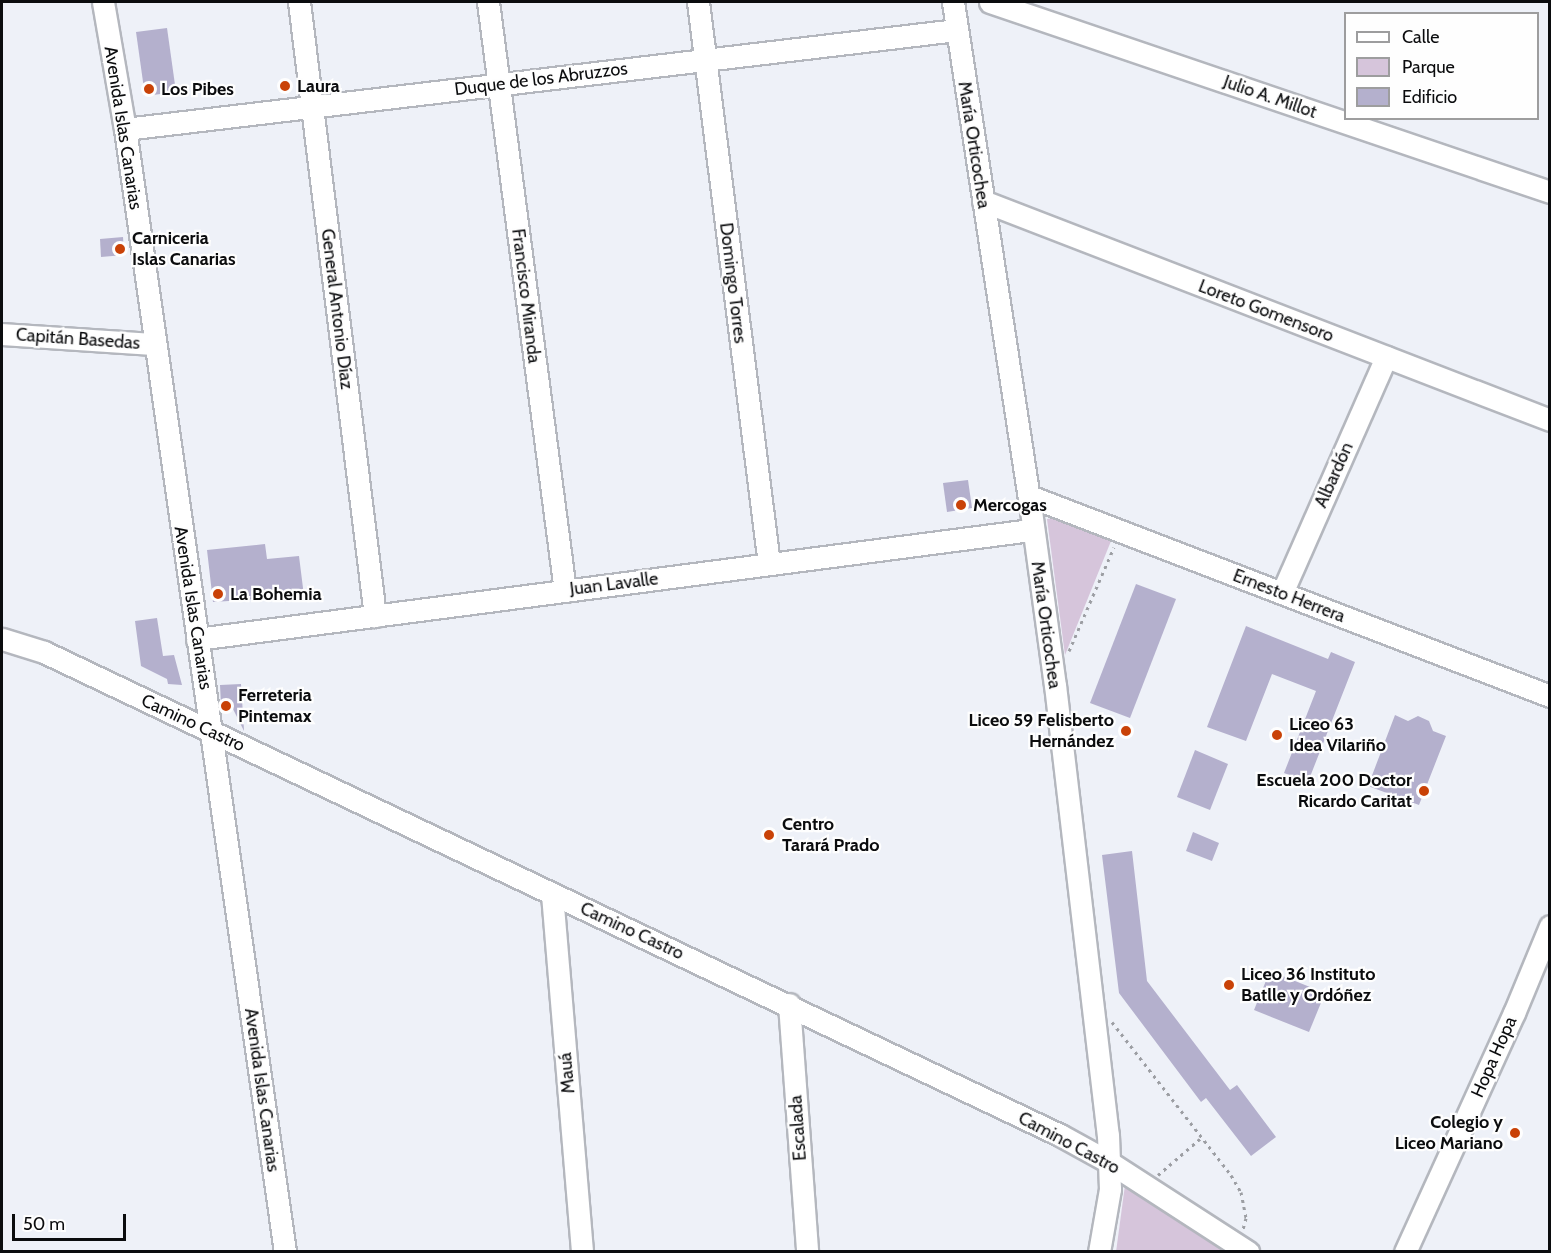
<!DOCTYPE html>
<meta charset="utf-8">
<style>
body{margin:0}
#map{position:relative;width:1551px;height:1253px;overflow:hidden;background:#eef1f8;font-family:Cabin,sans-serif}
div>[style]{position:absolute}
.green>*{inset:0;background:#d6c5db}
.building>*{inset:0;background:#b4b0cd}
.path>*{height:3px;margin-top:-1.5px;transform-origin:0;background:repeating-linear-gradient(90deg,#9c9ea3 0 3px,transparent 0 7.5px)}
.roads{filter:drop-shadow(2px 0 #b4b7be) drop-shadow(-2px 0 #b4b7be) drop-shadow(0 2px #b4b7be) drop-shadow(0 -2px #b4b7be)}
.minor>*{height:21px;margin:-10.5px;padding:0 10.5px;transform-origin:10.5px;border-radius:10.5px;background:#fff}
.dots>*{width:16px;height:16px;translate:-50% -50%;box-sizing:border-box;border:3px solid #fefefe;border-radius:50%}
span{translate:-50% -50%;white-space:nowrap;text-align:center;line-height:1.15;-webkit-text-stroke:4.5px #fefefe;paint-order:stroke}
.street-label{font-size:18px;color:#0b0c0e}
.poi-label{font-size:18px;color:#0b0c0e;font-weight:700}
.left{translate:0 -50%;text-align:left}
.right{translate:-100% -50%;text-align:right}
.frame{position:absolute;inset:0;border:3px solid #0b0c0e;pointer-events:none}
.legend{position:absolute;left:1344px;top:12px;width:195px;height:108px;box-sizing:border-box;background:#fefefe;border:2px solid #9d9d9e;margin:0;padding:8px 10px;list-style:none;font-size:18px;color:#0b0c0e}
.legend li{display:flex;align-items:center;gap:12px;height:30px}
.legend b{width:30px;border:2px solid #9d9d9e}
.scale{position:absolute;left:12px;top:1214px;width:114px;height:27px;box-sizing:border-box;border:3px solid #0b0c0e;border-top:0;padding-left:8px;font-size:18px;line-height:21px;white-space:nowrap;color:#0b0c0e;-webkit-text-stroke:4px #fefefe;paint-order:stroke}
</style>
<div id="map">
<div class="green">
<i style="clip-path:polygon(1053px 518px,1111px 541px,1065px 655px,1047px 519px)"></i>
<i style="clip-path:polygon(1134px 1183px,1238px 1252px,1116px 1252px,1125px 1185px)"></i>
</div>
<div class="building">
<i style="clip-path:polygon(167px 28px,176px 92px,145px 96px,136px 32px)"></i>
<i style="clip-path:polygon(123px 237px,124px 255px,101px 257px,100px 239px)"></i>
<i style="clip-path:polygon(968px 480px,972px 508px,947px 512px,943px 483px)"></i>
<i style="clip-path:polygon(265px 544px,267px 559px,299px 556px,304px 596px,213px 602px,207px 550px)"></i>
<i style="clip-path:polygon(1136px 584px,1176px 599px,1130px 718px,1090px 703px)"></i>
<i style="clip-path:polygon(157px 618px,163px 656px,174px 655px,182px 685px,168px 684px,167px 679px,141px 666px,135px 621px)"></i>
<i style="clip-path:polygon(1246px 626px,1328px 659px,1331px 652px,1355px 662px,1308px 782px,1284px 773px,1316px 691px,1272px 674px,1246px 741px,1207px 727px)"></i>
<i style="clip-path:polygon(241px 684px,244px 730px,244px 731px,232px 707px,225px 711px,221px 705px,220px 685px)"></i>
<i style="clip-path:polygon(1395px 715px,1408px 721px,1418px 716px,1429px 721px,1433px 731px,1446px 736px,1419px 805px,1368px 786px)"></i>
<i style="clip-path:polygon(1195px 750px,1228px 764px,1210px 810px,1177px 797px)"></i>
<i style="clip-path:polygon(1193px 832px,1219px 843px,1212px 861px,1186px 851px)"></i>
<i style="clip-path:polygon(1132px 851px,1147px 981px,1230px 1090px,1237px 1085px,1276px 1137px,1251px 1156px,1206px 1098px,1201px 1102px,1119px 993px,1102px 855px)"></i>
<i style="clip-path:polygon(1270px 971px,1325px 993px,1309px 1032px,1254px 1010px)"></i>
</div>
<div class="path">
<i style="left:1069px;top:651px;width:113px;rotate:-66.6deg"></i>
<i style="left:1112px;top:1022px;width:194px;rotate:52.1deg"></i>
<i style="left:1231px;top:1175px;width:20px;rotate:60deg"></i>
<i style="left:1241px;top:1192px;width:26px;rotate:79deg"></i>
<i style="left:1246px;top:1218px;width:11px;rotate:105deg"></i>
<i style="left:1158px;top:1175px;width:58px;rotate:-40.8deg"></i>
</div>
<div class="roads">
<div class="minor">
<i style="left:103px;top:2px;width:129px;rotate:80.2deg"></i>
<i style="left:125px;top:129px;width:1134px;rotate:81.89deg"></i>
<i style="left:299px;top:2px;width:619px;rotate:82.94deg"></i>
<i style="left:488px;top:2px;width:594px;rotate:82.55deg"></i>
<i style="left:698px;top:2px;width:566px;rotate:82.8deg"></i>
<i style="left:953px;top:2px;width:500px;rotate:81.3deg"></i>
<i style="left:1029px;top:496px;width:191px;rotate:82.2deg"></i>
<i style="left:1055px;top:685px;width:453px;rotate:83.3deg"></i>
<i style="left:1108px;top:1135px;width:54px;rotate:87.9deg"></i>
<i style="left:1110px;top:1189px;width:64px;rotate:99.9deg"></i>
<i style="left:990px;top:2px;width:591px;rotate:18.74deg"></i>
<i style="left:125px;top:129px;width:838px;rotate:-6.79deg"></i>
<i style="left:983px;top:201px;width:608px;rotate:21.12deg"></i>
<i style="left:2px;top:334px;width:152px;rotate:3.8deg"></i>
<i style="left:1029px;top:496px;width:558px;rotate:21deg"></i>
<i style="left:1282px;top:593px;width:258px;rotate:-66.2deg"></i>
<i style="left:2px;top:639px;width:44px;rotate:17.2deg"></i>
<i style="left:44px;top:652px;width:1125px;rotate:25.43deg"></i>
<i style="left:1060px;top:1135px;width:56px;rotate:28.9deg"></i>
<i style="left:1109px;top:1162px;width:166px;rotate:32.9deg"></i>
<i style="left:197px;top:639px;width:841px;rotate:-7.45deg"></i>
<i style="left:552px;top:894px;width:359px;rotate:85.2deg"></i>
<i style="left:789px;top:1004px;width:249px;rotate:85.8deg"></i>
<i style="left:1405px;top:1252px;width:263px;rotate:-65.5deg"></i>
<i style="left:1514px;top:1013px;width:94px;rotate:-67.5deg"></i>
</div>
</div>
<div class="dots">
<i style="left:285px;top:86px;background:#c94207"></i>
<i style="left:149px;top:89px;background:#c94207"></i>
<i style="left:120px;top:249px;background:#c94207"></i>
<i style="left:961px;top:505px;background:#c94207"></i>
<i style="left:218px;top:594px;background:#c94207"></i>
<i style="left:226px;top:706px;background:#c94207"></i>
<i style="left:1126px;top:731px;background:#c94207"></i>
<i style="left:1277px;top:735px;background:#c94207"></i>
<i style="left:1424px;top:791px;background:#c94207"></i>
<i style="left:769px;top:835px;background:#c94207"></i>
<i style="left:1229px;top:985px;background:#c94207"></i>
<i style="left:1515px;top:1133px;background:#c94207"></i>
</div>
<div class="street-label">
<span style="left:541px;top:79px;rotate:-7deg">Duque de los Abruzzos</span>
<span style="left:1270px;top:97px;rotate:19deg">Julio A. Millot</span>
<span style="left:123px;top:128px;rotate:81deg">Avenida Islas Canarias</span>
<span style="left:974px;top:145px;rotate:81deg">María Orticochea</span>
<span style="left:733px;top:283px;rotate:83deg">Domingo Torres</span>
<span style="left:526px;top:296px;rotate:83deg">Francisco Miranda</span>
<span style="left:337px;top:309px;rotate:83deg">General Antonio Díaz</span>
<span style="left:1266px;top:311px;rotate:21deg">Loreto Gomensoro</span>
<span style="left:78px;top:339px;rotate:4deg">Capitán Basedas</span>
<span style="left:1334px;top:475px;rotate:-66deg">Albardón</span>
<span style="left:614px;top:584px;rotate:-7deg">Juan Lavalle</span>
<span style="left:1289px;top:596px;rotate:21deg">Ernesto Herrera</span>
<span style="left:193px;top:608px;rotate:81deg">Avenida Islas Canarias</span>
<span style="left:1046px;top:625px;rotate:82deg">María Orticochea</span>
<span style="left:193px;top:723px;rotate:25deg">Camino Castro</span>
<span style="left:632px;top:931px;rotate:25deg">Camino Castro</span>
<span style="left:1494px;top:1057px;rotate:-66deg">Hopa Hopa</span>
<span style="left:567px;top:1073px;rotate:-95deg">Mauá</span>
<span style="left:262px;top:1090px;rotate:82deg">Avenida Islas Canarias</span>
<span style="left:798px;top:1128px;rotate:-94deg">Escalada</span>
<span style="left:1069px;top:1143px;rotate:28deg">Camino Castro</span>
</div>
<div class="poi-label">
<span class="left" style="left:297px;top:86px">Laura</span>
<span class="left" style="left:161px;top:89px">Los Pibes</span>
<span class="left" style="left:132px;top:249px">Carniceria<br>Islas Canarias</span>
<span class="left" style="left:973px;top:505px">Mercogas</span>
<span class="left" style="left:230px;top:594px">La Bohemia</span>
<span class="left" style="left:238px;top:706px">Ferreteria<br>Pintemax</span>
<span class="right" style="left:1114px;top:731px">Liceo 59 Felisberto<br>Hernández</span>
<span class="left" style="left:1289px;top:735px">Liceo 63<br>Idea Vilariño</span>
<span class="right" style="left:1412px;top:791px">Escuela 200 Doctor<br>Ricardo Caritat</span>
<span class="left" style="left:782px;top:835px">Centro<br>Tarará Prado</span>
<span class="left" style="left:1241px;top:985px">Liceo 36 Instituto<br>Batlle y Ordóñez</span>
<span class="right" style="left:1503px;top:1133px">Colegio y<br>Liceo Mariano</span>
</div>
<div class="frame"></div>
<ul class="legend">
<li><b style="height:8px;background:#fff"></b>Calle</li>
<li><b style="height:16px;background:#d6c5db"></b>Parque</li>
<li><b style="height:16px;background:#b4b0cd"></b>Edificio</li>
</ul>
<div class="scale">50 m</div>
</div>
